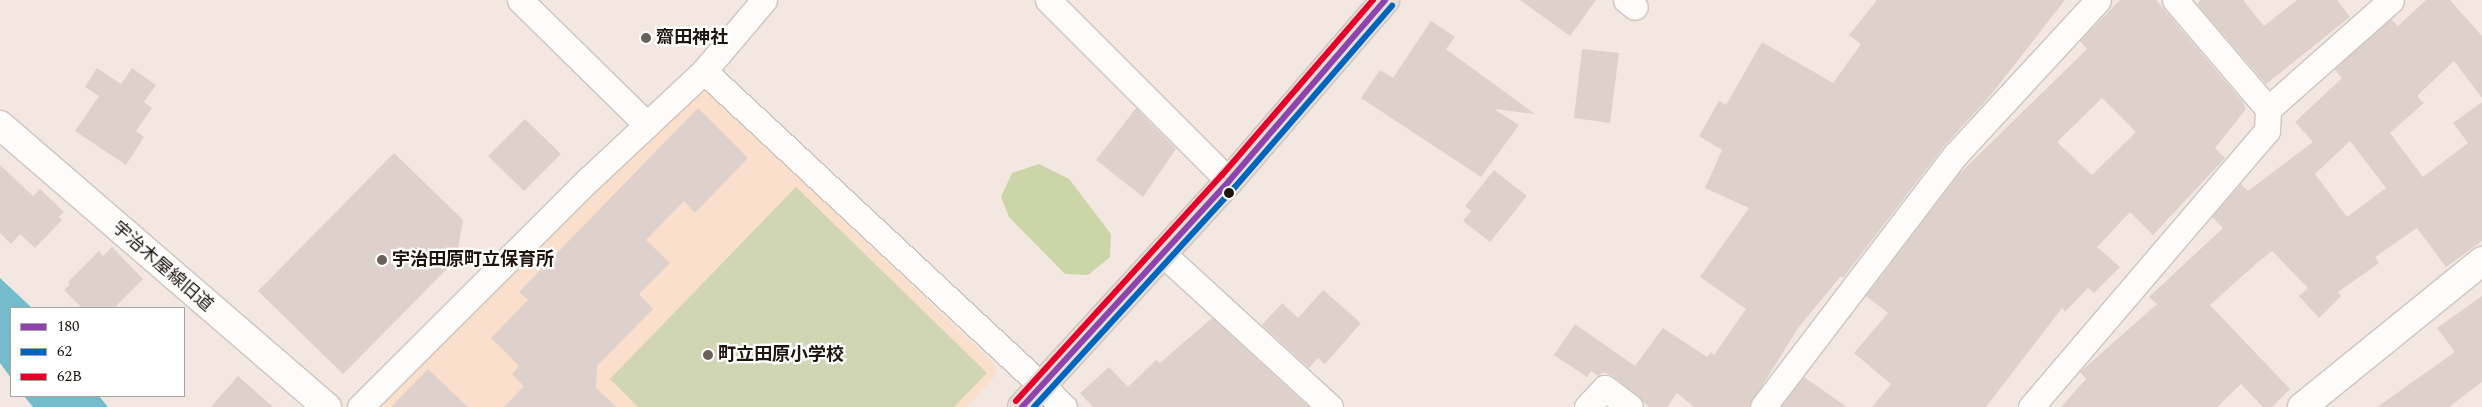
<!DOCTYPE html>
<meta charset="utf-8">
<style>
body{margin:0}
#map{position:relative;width:2482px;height:407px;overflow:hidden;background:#f3e8e1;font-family:Spectral,"Noto Sans JP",serif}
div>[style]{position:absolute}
.built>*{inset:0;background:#f9dfcc}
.green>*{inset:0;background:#d0d5b4}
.forest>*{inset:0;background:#ccd5a8}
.water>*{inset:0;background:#74bccc}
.building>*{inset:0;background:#ded1cb}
.roads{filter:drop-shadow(1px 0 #d0c5be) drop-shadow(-1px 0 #d0c5be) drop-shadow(0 1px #d0c5be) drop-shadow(0 -1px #d0c5be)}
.minor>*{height:25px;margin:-12.5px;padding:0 12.5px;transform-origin:12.5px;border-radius:12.5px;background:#fdfcfa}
.tertiary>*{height:28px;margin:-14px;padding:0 14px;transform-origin:14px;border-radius:14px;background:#fdfcfa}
.trunk>*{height:28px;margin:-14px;padding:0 14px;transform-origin:14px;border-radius:14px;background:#e6ded6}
.bus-1>*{height:6px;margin:-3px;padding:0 3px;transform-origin:3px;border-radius:3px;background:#8e44ad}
.bus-2>*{height:6px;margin:-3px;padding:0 3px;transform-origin:3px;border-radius:3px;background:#0065bd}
.bus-3>*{height:6px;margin:-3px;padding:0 3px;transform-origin:3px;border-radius:3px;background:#e4002b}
.dots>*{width:14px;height:14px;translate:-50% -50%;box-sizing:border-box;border:2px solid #fff;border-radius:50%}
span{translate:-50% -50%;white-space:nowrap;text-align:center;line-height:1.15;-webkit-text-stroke:4.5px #fff;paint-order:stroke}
.poi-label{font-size:18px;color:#21160d;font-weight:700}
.left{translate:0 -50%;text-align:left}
.street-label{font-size:18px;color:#21160d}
.legend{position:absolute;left:10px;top:307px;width:175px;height:90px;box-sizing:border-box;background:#fff;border:1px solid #a6a29e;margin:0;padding:6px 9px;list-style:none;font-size:15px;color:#21160d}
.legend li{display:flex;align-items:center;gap:10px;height:25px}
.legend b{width:25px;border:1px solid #a6a29e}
</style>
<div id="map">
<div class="built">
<i style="clip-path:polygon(693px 90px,708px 90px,994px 364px,997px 374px,967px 407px,380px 407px)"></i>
</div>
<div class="green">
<i style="clip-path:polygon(796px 187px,987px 373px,954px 407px,638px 407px,610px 379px)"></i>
</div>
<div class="forest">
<i style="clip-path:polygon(1039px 164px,1069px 179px,1111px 234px,1110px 257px,1088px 275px,1065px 274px,1009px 217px,1001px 197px,1012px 173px)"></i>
</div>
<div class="water">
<i style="clip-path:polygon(0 278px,32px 308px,11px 308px,11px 378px,0 363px)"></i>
<i style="clip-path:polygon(24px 396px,99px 396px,108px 407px,33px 407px)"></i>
</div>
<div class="building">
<i style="clip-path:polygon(1520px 0,1596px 0,1570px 36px)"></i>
<i style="clip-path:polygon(1877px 0,2065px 0,1990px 96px,1945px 145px,1843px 278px,1841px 276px,1798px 328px,1749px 407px,1694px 407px,1677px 393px,1667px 407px,1649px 407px,1613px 376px,1603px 372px,1598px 376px,1591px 371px,1587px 377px,1554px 355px,1575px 324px,1635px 366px,1663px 328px,1707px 357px,1711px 352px,1714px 355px,1746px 309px,1700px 277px,1749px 208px,1705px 188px,1722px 150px,1699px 136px,1719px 101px,1726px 105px,1762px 42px,1833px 83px,1861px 44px,1849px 35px)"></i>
<i style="clip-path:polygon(evenodd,2120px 0,2156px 0,2243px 102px,2246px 109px,2215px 148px,2225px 158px,2153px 235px,2130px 212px,2097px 247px,2120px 267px,2094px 293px,2088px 288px,2065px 312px,2062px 308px,1986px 407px,1872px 407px,1891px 384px,1854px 353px,1888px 313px,1866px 296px,1959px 174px,2087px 49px,2080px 41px,2120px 0,2102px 98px,2136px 132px,2092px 175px,2057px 142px,2102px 98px)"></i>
<i style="clip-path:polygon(2201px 0,2243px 0,2264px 26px,2297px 0,2337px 0,2350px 17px,2266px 84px,2197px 4px)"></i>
<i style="clip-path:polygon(evenodd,2426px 0,2450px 0,2482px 36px,2482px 98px,2454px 61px,2417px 96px,2424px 103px,2390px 133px,2423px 177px,2468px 143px,2453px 123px,2482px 102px,2482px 241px,2446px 267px,2417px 228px,2375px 257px,2379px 263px,2338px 292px,2341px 296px,2319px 318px,2299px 296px,2308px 288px,2272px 251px,2257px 263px,2210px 305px,2290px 389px,2272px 407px,2263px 407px,2241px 384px,2217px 407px,2061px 407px,2086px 379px,2080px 372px,2157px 304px,2149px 297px,2223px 228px,2212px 217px,2241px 184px,2248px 191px,2313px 142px,2295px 122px,2342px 78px,2334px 69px,2391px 19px,2398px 26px,2426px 0,2350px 141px,2386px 188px,2347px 217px,2315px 174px,2350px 141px)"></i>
<i style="clip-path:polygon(1431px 21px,1455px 37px,1446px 49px,1535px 114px,1494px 109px,1519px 125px,1481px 177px,1361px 98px,1380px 70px,1393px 78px)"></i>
<i style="clip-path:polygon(1582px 49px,1619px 53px,1610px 123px,1574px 118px)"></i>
<i style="clip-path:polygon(97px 68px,121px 84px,132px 68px,156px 85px,144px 102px,152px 108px,136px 131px,144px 137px,126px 165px,75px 131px,99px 96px,85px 87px)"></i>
<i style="clip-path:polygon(698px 108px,748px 158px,695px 213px,684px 201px,646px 240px,670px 263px,639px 294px,653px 309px,597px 366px,596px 388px,617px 407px,504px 407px,524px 386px,512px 374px,519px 366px,491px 338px,528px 300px,519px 292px)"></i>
<i style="clip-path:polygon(1136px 108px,1176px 149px,1143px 197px,1096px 160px)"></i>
<i style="clip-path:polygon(525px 119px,561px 154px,524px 191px,488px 156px)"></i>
<i style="clip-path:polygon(394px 153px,463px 220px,456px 260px,343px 374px,258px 291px)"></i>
<i style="clip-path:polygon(0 165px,33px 196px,40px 189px,64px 212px,59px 217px,62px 220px,35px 248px,20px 234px,11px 244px,0 233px)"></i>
<i style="clip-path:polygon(1494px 170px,1527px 196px,1490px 242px,1463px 221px,1471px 211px,1465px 206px)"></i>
<i style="clip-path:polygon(112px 247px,143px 279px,114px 308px,82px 308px,64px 290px,70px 284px,68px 282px,99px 251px,103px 256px)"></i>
<i style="clip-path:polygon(1323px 290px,1361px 323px,1325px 364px,1318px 358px,1309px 368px,1262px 325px,1282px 303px,1298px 318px)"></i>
<i style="clip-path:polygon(2482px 296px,2482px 382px,2449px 407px,2377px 407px,2455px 352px,2437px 328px)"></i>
<i style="clip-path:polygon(1212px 318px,1309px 407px,1093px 407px,1080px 393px,1109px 367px,1128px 387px,1156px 360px,1160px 363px)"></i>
<i style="clip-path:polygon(428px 369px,468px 407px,391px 407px)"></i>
<i style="clip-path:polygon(238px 376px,273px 407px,211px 407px)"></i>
<i style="clip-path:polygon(1804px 377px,1847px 407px,1781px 407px)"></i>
</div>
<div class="roads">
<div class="minor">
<i style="left:520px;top:0;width:178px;rotate:44.5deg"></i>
<i style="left:1048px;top:0;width:256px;rotate:45deg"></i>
<i style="left:1626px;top:0;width:11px;rotate:38deg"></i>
<i style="left:2175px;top:0;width:143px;rotate:49.5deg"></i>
<i style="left:704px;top:71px;width:492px;rotate:43deg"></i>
<i style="left:1162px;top:253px;width:228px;rotate:42.5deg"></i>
<i style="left:360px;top:407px;width:323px;rotate:-44.9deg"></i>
<i style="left:589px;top:179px;width:158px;rotate:-43.2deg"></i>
<i style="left:704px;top:71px;width:93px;rotate:-49.8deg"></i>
<i style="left:1587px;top:407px;width:26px;rotate:-47deg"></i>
<i style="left:1605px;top:388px;width:31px;rotate:37deg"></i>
<i style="left:1763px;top:407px;width:318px;rotate:-52.7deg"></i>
<i style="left:1956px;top:154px;width:209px;rotate:-47.3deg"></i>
<i style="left:2031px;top:407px;width:363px;rotate:-49.5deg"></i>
<i style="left:2267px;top:131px;width:22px;rotate:-87deg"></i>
<i style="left:2268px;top:109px;width:164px;rotate:-41.5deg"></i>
</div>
<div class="tertiary">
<i style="left:0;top:125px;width:432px;rotate:40.8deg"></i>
<i style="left:2302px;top:407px;width:232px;rotate:-39deg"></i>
</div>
<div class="trunk">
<i style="left:1022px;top:407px;width:306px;rotate:-47.5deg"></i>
<i style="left:1229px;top:181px;width:239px;rotate:-49.2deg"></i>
</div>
</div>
<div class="bus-1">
<i style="left:1022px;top:407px;width:306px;rotate:-47.5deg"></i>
<i style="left:1229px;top:181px;width:239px;rotate:-49.2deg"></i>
</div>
<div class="bus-2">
<i style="left:1034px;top:407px;width:298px;rotate:-47.6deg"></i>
<i style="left:1235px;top:187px;width:240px;rotate:-49.1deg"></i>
</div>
<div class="bus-3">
<i style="left:1016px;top:401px;width:306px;rotate:-47.7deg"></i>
<i style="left:1222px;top:175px;width:231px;rotate:-49.2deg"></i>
</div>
<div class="dots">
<i style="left:646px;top:38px;background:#6a6057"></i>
<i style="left:1229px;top:193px;background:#21160d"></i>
<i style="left:382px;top:260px;background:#6a6057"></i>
<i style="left:708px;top:355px;background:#6a6057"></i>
</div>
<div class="poi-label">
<span class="left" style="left:656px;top:38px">齋田神社</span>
<span class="left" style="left:392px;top:260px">宇治田原町立保育所</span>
<span class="left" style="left:718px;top:355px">町立田原小学校</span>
</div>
<div class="street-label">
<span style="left:162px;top:267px;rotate:41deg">宇治木屋線旧道</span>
</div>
<ul class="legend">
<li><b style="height:6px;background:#8e44ad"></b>180</li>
<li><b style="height:6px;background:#0065bd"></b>62</li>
<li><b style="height:6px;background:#e4002b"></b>62B</li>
</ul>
</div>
